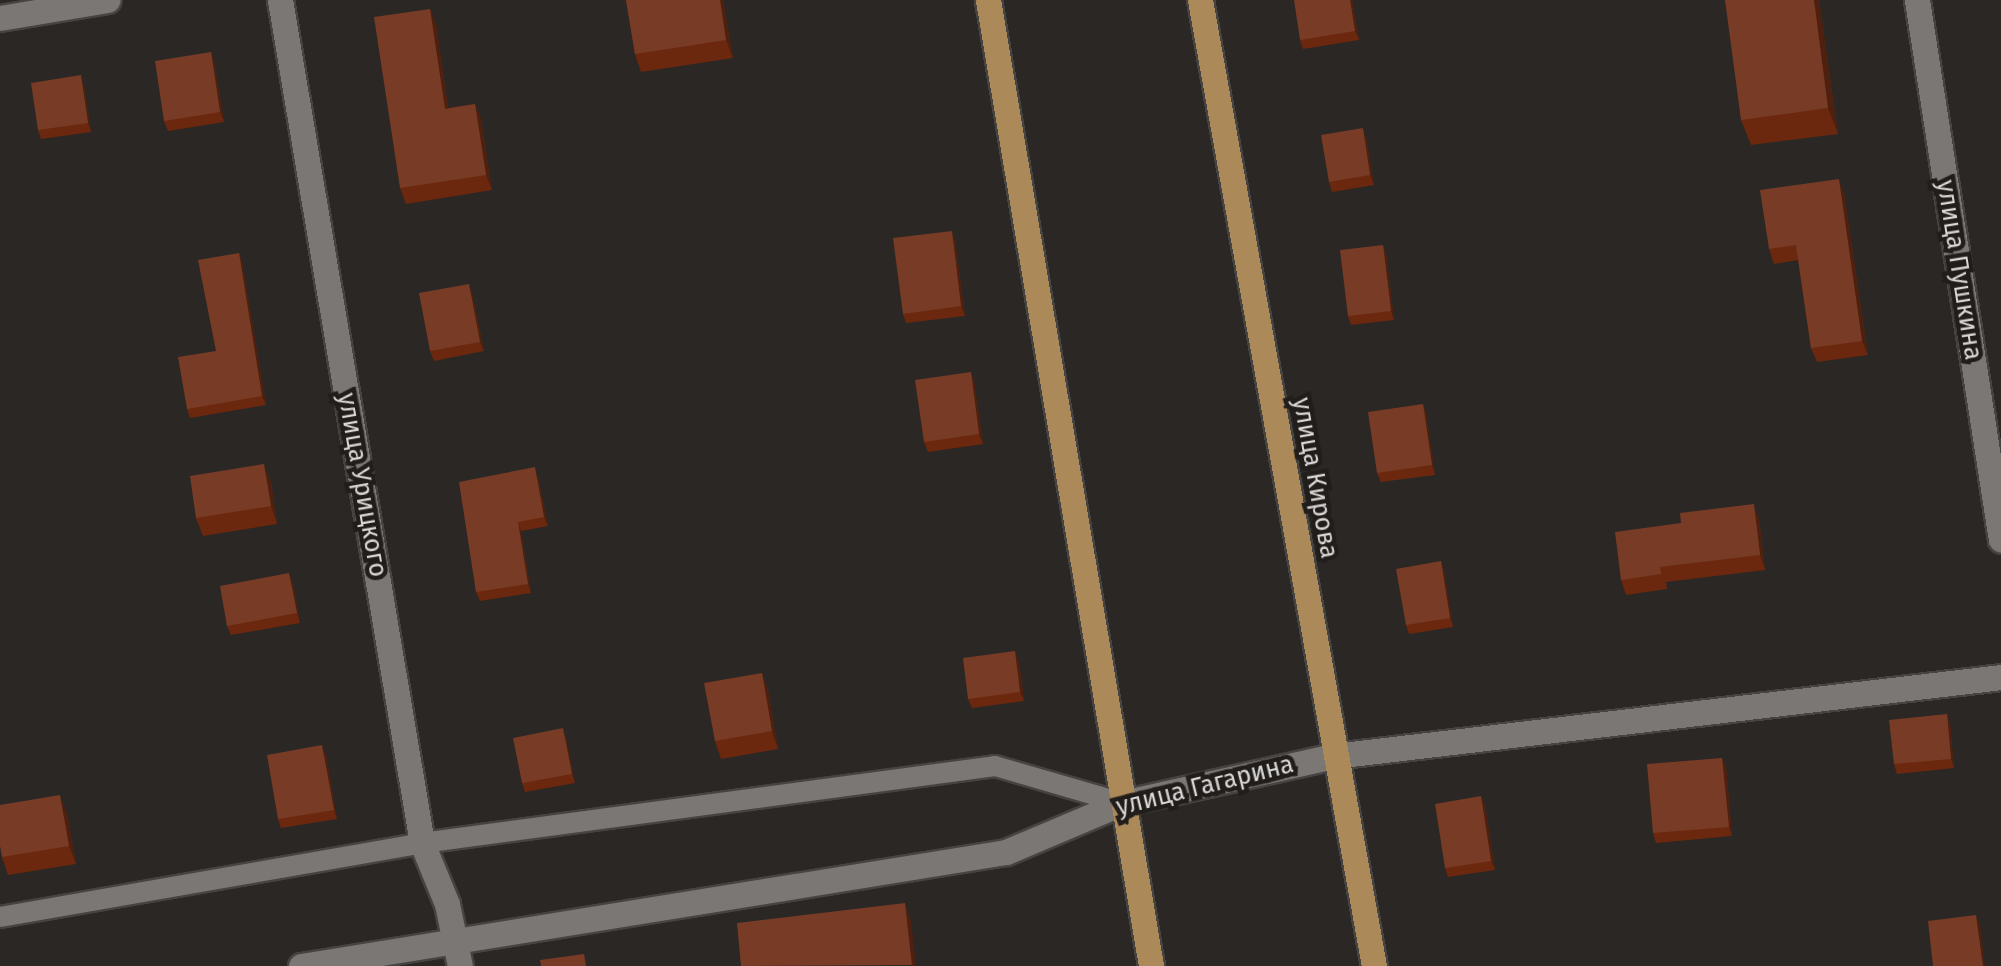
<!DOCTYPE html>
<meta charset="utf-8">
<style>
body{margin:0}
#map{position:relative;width:2001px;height:966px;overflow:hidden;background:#2a2725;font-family:"Fira Sans",sans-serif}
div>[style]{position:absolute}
.roads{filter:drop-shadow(2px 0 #464442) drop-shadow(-2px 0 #464442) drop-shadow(0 2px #464442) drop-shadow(0 -2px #464442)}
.lane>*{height:20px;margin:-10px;padding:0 10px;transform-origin:10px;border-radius:10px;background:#7b7774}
.street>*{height:25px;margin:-12.5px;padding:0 12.5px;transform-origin:12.5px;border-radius:12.5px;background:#7b7774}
.primary>*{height:25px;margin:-12.5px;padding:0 12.5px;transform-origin:12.5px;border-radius:12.5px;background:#ac8959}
.wall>*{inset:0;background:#6c280f}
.shaded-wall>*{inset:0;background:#4d200f}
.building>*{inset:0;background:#783b25}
span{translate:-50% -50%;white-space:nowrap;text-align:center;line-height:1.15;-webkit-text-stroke:9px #201d1b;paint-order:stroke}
.street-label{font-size:25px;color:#dad8d7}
</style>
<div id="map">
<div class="roads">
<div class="lane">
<i style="left:0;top:917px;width:428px;rotate:-9.9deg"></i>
<i style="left:422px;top:843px;width:578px;rotate:-7.65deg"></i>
<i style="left:995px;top:766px;width:132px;rotate:16.2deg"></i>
</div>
<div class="street">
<i style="left:280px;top:0;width:855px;rotate:80.44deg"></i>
<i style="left:422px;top:843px;width:66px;rotate:67.7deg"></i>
<i style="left:447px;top:904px;width:63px;rotate:78.2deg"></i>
<i style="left:1917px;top:0;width:546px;rotate:81.16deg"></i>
<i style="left:0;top:18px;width:109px;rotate:-9.5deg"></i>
<i style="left:301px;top:966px;width:714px;rotate:-9.19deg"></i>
<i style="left:1006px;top:852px;width:126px;rotate:-22.9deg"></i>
<i style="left:1122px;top:803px;width:217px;rotate:-12.5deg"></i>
<i style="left:1334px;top:756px;width:672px;rotate:-6.75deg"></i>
</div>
<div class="primary">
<i style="left:988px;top:0;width:980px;rotate:80.42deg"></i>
<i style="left:1200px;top:0;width:982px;rotate:79.79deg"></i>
</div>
</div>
<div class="wall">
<i style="clip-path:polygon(626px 0,723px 0,733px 58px,641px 72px,635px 54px)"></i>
<i style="clip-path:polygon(1352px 0,1359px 40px,1303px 49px,1300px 40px)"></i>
<i style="clip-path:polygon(1819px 0,1838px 134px,1751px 145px,1741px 120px)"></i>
<i style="clip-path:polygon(430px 9px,436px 24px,448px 108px,475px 104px,481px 119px,492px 190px,406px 204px,400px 188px)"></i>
<i style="clip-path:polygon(211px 52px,214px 62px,224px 122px,168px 131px,164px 121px)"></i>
<i style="clip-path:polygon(84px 85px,91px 132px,41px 139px,38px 130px)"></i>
<i style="clip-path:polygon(1366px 137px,1374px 185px,1332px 192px,1329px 182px)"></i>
<i style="clip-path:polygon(1844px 193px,1868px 355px,1817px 362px,1811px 348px,1798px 260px,1774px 264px,1769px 249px)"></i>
<i style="clip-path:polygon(955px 240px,965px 316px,906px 323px,903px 314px)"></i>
<i style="clip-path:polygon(1383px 245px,1386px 254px,1394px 320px,1351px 325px,1348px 316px)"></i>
<i style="clip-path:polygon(239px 253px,242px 262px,266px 405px,190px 418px,187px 409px,216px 351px)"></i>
<i style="clip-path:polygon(472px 293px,484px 351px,434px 361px,430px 351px)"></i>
<i style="clip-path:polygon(971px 372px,974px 382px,983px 444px,928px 452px,924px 442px)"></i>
<i style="clip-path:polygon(1423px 404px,1426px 413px,1435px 475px,1381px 482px,1377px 473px)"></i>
<i style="clip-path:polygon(538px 477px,548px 526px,521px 531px,531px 593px,480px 601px,476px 592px)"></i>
<i style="clip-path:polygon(271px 482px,277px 524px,203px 536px,196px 518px)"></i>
<i style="clip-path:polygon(1759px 519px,1765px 570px,1666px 582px,1667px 589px,1626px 595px,1621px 580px,1681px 523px)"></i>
<i style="clip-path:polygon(1441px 561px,1444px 571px,1453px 627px,1409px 634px,1406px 625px)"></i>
<i style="clip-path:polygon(293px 583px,300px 623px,231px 635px,227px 626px)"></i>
<i style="clip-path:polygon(1019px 661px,1024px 701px,972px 708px,968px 699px)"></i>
<i style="clip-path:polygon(762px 673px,768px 691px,778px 749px,721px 759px,715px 741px)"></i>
<i style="clip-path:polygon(1947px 714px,1950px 724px,1954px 768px,1897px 774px,1894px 764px)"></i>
<i style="clip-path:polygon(566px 738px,575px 783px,525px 792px,522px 783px)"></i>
<i style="clip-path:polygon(326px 755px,337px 819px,281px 828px,278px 819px)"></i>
<i style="clip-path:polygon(1722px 758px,1726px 767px,1732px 836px,1656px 843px,1653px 833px)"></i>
<i style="clip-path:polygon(1481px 796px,1485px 806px,1495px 870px,1448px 877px,1445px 868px)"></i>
<i style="clip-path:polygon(67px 813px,76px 864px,8px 875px,2px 857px)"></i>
</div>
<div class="shaded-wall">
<i style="clip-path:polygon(720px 0,723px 0,733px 58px,726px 40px)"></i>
<i style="clip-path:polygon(1350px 0,1352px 0,1359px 40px,1355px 31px)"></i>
<i style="clip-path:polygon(1814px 0,1819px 0,1838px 134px,1828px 108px)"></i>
<i style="clip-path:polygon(430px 9px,436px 24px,450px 124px,445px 109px)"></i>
<i style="clip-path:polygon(211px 52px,214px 62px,224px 122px,220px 112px)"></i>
<i style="clip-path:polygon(81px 75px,84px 85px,91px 132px,88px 123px)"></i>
<i style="clip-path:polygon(475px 104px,481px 119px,492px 190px,486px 175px)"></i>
<i style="clip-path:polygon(1363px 128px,1366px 137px,1374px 185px,1370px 175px)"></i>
<i style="clip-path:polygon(1839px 179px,1844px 193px,1868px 355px,1862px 341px)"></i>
<i style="clip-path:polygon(952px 231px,955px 240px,965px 316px,961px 306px)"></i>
<i style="clip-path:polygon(1383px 245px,1386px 254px,1394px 320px,1391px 311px)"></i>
<i style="clip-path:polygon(239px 253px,242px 262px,266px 405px,262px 396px)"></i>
<i style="clip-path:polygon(469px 284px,472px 293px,484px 351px,480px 342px)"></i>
<i style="clip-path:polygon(971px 372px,974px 382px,983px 444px,979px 434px)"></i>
<i style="clip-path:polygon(1423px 404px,1426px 413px,1435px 475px,1432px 465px)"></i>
<i style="clip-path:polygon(264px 464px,271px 482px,277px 524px,271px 506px)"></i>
<i style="clip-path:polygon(535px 467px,538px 477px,548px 526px,544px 517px)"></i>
<i style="clip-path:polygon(1754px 504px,1759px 519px,1765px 570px,1760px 555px)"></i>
<i style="clip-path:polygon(518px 522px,521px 531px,531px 593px,528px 584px)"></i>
<i style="clip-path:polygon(1441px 561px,1444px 571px,1453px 627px,1450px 618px)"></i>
<i style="clip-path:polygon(289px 573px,293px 583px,300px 623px,297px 613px)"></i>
<i style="clip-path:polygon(1015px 651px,1019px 661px,1024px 701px,1020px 692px)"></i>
<i style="clip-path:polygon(762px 673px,768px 691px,778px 749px,772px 731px)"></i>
<i style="clip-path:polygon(1947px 714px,1950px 724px,1954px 768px,1951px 759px)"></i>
<i style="clip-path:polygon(563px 728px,566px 738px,575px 783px,572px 774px)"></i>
<i style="clip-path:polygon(322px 745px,326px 755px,337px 819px,334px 810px)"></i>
<i style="clip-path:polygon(1722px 758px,1726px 767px,1732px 836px,1729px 827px)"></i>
<i style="clip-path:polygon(60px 795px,67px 813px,76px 864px,69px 846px)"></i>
<i style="clip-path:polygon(1481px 796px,1485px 806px,1495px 870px,1491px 861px)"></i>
<i style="clip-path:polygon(905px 903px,911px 921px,916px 966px,912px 966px)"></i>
<i style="clip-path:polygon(1976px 915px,1980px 924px,1985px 966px,1983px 966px)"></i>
</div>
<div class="building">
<i style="clip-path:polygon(626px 0,720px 0,726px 40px,635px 54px)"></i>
<i style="clip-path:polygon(1294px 0,1350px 0,1355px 31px,1300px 40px)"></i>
<i style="clip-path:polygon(1725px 0,1814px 0,1828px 108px,1741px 120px)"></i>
<i style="clip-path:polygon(430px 9px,445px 109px,475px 104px,486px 175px,400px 188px,374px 17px)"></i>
<i style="clip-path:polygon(211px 52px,220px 112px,164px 121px,155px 61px)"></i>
<i style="clip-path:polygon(81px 75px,88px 123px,38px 130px,31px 83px)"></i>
<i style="clip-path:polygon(1363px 128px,1370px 175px,1329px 182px,1321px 135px)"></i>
<i style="clip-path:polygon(1839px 179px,1862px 341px,1811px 348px,1796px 245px,1769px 249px,1760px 190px)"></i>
<i style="clip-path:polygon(952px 231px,961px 306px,903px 314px,893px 238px)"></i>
<i style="clip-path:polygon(1383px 245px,1391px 311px,1348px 316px,1340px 250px)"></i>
<i style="clip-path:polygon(239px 253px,262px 396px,187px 409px,178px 357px,216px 351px,198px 260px)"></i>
<i style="clip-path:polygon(469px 284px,480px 342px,430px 351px,419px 293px)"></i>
<i style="clip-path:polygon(971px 372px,979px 434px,924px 442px,915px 380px)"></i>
<i style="clip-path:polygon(1423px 404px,1432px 465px,1377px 473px,1368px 412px)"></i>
<i style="clip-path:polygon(264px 464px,271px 506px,196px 518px,190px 476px)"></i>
<i style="clip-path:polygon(535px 467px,544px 517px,518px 522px,528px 584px,476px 592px,459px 482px)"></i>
<i style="clip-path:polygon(1754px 504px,1760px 555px,1660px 567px,1661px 574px,1621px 580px,1615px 532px,1681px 523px,1680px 513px)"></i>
<i style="clip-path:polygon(1441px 561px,1450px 618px,1406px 625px,1396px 569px)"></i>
<i style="clip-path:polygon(289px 573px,297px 613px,227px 626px,220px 586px)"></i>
<i style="clip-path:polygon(1015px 651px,1020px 692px,968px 699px,963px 658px)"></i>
<i style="clip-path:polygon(762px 673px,772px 731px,715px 741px,704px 683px)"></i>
<i style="clip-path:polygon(1947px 714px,1951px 759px,1894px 764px,1889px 720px)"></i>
<i style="clip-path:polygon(563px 728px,572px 774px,522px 783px,513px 738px)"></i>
<i style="clip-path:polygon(322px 745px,334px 810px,278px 819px,267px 755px)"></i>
<i style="clip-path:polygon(1722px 758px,1729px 827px,1653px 833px,1647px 764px)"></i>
<i style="clip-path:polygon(60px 795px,69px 846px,2px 857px,0 846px,0 805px)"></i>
<i style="clip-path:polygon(1481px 796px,1491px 861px,1445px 868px,1435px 804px)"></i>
<i style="clip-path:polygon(905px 903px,912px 965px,741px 966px,737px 923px)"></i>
<i style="clip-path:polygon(1976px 915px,1983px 966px,1933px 966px,1928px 921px)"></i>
<i style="clip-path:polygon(584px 954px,586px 966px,541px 966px,540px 960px)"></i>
</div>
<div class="street-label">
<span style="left:1959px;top:270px;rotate:81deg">улица Пушкина</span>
<span style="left:1315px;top:478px;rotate:80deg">улица Кирова</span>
<span style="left:362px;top:485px;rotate:80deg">улица Урицкого</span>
<span style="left:1205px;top:786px;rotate:-14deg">улица Гагарина</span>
</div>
</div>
